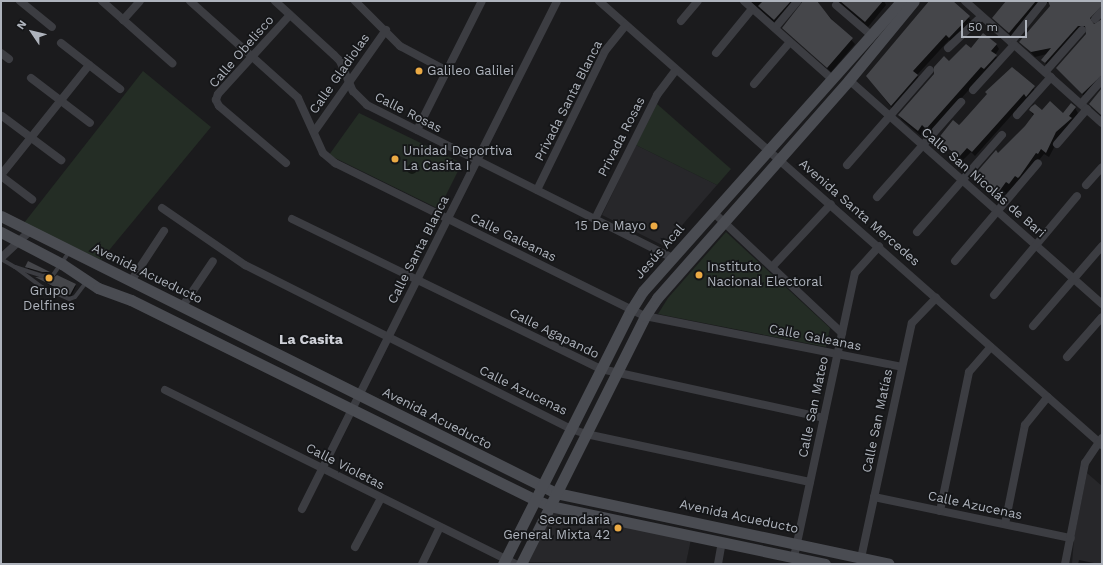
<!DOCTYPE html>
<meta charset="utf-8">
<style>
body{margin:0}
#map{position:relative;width:1103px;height:565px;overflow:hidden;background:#1b1b1d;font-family:"Work Sans",sans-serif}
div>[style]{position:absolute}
.built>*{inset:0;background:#27272a}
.green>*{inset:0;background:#242d25}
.shadow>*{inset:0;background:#0007}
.round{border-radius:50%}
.building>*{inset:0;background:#45464a}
.lane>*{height:4px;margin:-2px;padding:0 2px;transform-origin:2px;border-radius:2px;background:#3c3d42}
.street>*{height:8px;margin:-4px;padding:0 4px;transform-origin:4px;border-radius:4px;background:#3c3d42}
.secondary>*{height:11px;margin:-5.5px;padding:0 5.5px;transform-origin:5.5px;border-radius:5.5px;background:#4a4c52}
.dots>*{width:11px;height:11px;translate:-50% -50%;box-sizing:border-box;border:2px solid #151618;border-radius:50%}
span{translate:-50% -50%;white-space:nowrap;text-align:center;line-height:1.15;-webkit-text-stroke:3.5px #151618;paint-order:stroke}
.street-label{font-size:13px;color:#aeb3bc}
.poi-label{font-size:13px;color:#aeb3bc}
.left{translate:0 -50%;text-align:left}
.right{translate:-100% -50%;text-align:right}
.neighbourhood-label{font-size:14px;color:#cfd1d8;font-weight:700}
.frame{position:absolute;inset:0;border:2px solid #aeb3bc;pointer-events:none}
.north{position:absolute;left:12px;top:12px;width:40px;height:40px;-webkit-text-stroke:3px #151618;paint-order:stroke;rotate:305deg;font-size:11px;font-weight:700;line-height:16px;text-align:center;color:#aeb3bc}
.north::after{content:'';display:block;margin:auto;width:14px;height:18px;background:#aeb3bc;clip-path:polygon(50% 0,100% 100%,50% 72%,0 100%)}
.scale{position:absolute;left:961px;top:20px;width:66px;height:18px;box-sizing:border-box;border:2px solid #aeb3bc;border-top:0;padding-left:5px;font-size:12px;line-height:14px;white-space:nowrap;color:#aeb3bc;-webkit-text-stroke:3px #151618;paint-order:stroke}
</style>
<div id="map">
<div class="built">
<i style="clip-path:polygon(636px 145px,717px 185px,664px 246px,602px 215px)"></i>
<i style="clip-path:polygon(1087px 473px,1102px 486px,1102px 564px,1072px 564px,1074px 538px)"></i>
<i style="clip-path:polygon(554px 510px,691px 539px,686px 563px,691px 564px,526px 562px)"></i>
</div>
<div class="green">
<i style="clip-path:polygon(143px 71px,211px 127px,101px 260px,24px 223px)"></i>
<i style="clip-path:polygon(657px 104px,731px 169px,717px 185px,636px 145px)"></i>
<i style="clip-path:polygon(359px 113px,462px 163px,439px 209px,329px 155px)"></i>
<i style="clip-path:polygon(726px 232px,830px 328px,826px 347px,658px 314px,668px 298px)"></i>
</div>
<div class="shadow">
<i style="clip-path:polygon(750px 1px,815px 1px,855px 44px,831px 72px,784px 28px,803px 2px,797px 2px,777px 25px)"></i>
<i style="clip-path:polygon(832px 1px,884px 1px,886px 5px,868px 27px,843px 6px,837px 5px)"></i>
<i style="clip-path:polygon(929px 1px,950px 1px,972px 21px,953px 43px,949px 40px,917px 75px,920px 81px,894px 111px,867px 76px)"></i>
<i style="clip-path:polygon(1008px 1px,1102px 1px,1102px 12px,1093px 21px,1093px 24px,1100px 24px,1102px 21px,1102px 81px,1086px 98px,1057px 68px,1087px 34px,1087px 31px,1081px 31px,1049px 67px,1042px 60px,1047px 54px,1035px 57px,1021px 42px,1051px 6px,1050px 3px,1042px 2px,1012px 37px,994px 18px)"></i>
<i style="clip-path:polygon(996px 44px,999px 49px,995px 55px,999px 61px,985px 72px,929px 134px,925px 129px,921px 136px,902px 120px,899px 115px,949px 62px,971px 49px)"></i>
<i style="clip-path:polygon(1012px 68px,1037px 92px,1029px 101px,1027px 98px,975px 156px,971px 152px,962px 161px,938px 140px,959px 126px)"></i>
<i style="clip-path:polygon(1102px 90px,1102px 117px,1090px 104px)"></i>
<i style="clip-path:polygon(1075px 108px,1078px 113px,1059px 138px,1049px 157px,1044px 154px,1022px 181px,1019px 181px,1001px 198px,980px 179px,977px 174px,1026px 127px,1033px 115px,1030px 110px,1063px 115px)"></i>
<i class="round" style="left:407px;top:164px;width:10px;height:10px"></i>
<i style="clip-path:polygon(28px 263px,49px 273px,50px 274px,28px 269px)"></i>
<i style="clip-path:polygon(37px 278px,54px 280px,76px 286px,71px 297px)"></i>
<i style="clip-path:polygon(1079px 560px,1099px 564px,1078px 564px)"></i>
</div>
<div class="building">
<i style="clip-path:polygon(763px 1px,791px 1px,774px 20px,758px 6px)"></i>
<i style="clip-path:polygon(803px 1px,817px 1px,831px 19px,853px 38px,827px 68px,782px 28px)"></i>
<i style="clip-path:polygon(840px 1px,883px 1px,865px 22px)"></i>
<i style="clip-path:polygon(929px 1px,953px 1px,970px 16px,949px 38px,946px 35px,913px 71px,918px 75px,891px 106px,866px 76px)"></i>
<i style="clip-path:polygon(1006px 1px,1036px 1px,1009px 33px,992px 18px)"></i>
<i style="clip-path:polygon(1048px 1px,1102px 1px,1102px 6px,1090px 18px,1094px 24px,1102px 19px,1102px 75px,1082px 94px,1056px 68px,1086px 34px,1085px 26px,1078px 26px,1045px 63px,1041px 60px,1051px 48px,1031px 52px,1019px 42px,1050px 6px)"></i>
<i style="clip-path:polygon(983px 33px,997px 44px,991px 51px,997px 55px,984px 69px,981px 67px,926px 129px,922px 125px,918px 131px,898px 115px,934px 74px,934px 67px,944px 56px,949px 61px,966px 44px,971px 48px)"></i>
<i style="clip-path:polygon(1012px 67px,1035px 86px,1026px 97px,1024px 94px,972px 152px,967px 148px,959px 157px,937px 140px,953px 120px,959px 125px,962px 122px,987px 94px,985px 92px)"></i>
<i style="clip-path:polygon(1102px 88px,1102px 116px,1089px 104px)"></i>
<i style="clip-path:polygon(1050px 101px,1063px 113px,1071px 103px,1076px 107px,1069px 116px,1072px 118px,1056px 132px,1046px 153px,1041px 149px,1038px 154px,1036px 153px,1020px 176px,1018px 178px,1015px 176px,1009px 184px,1006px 182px,998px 193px,976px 173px,996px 150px,998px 153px,1025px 126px,1034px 114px,1029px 110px,1031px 107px,1035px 104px,1042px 110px)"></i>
<i style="clip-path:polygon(28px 261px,50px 272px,42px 272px,25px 267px)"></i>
<i style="clip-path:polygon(57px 275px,76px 284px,70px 295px,35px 277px,53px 278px)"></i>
</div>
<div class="lane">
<i style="left:1px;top:259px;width:16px;rotate:30deg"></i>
<i style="left:15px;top:267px;width:28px;rotate:18deg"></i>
<i style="left:42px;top:276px;width:11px;rotate:-5deg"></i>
<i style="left:53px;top:275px;width:28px;rotate:-55deg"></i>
<i style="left:15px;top:267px;width:34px;rotate:37deg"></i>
<i style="left:42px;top:287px;width:30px;rotate:24deg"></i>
<i style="left:69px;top:299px;width:6px;rotate:-18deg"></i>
<i style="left:75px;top:297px;width:20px;rotate:-53deg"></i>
</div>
<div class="street">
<i style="left:20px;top:1px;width:41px;rotate:39.1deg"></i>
<i style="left:102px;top:1px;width:94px;rotate:41.5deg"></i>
<i style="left:190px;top:1px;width:145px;rotate:41.9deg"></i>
<i style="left:298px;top:98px;width:60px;rotate:65.6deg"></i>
<i style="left:323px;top:153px;width:16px;rotate:40deg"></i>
<i style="left:335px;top:163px;width:346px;rotate:26.3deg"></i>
<i style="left:645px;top:316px;width:262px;rotate:11.2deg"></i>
<i style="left:275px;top:1px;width:80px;rotate:42.5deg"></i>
<i style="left:334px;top:55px;width:8px;rotate:45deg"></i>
<i style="left:340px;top:61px;width:33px;rotate:67deg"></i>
<i style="left:353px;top:91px;width:20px;rotate:45deg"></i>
<i style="left:367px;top:105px;width:342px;rotate:26.6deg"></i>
<i style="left:355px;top:1px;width:64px;rotate:45deg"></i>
<i style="left:400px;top:46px;width:53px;rotate:28deg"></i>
<i style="left:599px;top:1px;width:671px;rotate:41.43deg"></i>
<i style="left:744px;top:1px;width:118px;rotate:41.6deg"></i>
<i style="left:965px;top:1px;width:183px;rotate:41.7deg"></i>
<i style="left:836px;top:5px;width:46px;rotate:40.6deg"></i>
<i style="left:1095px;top:19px;width:11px;rotate:-49deg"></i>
<i style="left:123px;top:20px;width:25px;rotate:-48deg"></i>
<i style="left:681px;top:21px;width:26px;rotate:-50deg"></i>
<i style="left:775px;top:28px;width:35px;rotate:-50deg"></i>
<i style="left:1011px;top:42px;width:51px;rotate:-51.3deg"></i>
<i style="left:61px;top:43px;width:75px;rotate:37.9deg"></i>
<i style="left:948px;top:48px;width:45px;rotate:-43.2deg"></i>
<i style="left:1px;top:53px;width:10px;rotate:37deg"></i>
<i style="left:716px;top:53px;width:57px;rotate:-50.7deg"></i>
<i style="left:1045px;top:72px;width:56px;rotate:-48.6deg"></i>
<i style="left:31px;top:78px;width:74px;rotate:37.3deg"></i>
<i style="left:849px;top:80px;width:338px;rotate:41.5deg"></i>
<i style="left:754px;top:84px;width:55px;rotate:-49.4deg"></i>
<i style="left:973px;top:90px;width:61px;rotate:-47.7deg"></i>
<i style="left:1081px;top:104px;width:32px;rotate:-49deg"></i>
<i style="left:1017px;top:115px;width:51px;rotate:-48.2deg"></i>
<i style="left:2px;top:116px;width:74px;rotate:36.7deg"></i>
<i style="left:417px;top:130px;width:144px;rotate:-63.3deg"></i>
<i style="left:314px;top:132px;width:125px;rotate:-54.8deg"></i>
<i style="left:1057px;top:144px;width:46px;rotate:-49.4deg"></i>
<i style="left:286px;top:163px;width:88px;rotate:-139.6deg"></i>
<i style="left:219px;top:106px;width:7px;rotate:-117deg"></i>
<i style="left:216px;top:100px;width:6px;rotate:-72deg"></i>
<i style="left:218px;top:94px;width:107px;rotate:-47.7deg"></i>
<i style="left:847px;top:165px;width:126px;rotate:-48.9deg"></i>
<i style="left:1px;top:175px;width:141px;rotate:-51.3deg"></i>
<i style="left:1px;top:176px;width:39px;rotate:37deg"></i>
<i style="left:1086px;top:185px;width:24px;rotate:-48deg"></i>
<i style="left:537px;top:190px;width:155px;rotate:-63.9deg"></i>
<i style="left:605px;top:51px;width:33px;rotate:-51deg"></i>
<i style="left:877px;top:197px;width:127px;rotate:-48.5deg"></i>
<i style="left:162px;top:208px;width:101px;rotate:34.5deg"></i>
<i style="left:245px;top:265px;width:365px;rotate:26.7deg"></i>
<i style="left:571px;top:429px;width:16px;rotate:18deg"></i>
<i style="left:586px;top:434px;width:229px;rotate:12.1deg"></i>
<i style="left:713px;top:212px;width:177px;rotate:43.2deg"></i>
<i style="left:292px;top:219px;width:343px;rotate:25.9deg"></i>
<i style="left:601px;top:369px;width:228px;rotate:12.4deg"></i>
<i style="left:595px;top:219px;width:139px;rotate:-63.4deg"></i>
<i style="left:657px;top:95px;width:31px;rotate:-53deg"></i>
<i style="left:917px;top:232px;width:129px;rotate:-48.8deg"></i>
<i style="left:1px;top:258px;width:40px;rotate:-43deg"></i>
<i style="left:955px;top:261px;width:128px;rotate:-49.7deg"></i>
<i style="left:772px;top:267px;width:86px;rotate:-46.9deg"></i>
<i style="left:131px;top:281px;width:60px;rotate:-56.6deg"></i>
<i style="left:994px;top:295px;width:129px;rotate:-50deg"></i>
<i style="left:182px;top:307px;width:55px;rotate:-56deg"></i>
<i style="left:1033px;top:326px;width:106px;rotate:-49.2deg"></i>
<i style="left:1067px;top:357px;width:53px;rotate:-48.8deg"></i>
<i style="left:165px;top:390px;width:392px;rotate:26.4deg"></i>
<i style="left:874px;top:497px;width:201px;rotate:11.8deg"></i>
<i style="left:302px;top:509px;width:568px;rotate:-63.34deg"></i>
<i style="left:940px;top:511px;width:142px;rotate:-78.2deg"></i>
<i style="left:969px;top:372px;width:33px;rotate:-49deg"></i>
<i style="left:1005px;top:524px;width:101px;rotate:-78.6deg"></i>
<i style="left:1025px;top:425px;width:36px;rotate:-51deg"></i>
<i style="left:355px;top:547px;width:55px;rotate:-62deg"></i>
<i style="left:794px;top:557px;width:290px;rotate:-77.9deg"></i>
<i style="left:855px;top:273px;width:36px;rotate:-48deg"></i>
<i style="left:861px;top:558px;width:240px;rotate:-77.8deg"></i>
<i style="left:912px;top:323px;width:35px;rotate:-46deg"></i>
<i style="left:422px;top:564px;width:41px;rotate:-64.1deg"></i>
<i style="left:718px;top:564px;width:22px;rotate:-80deg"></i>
<i style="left:1065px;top:564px;width:103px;rotate:-78.8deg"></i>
<i style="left:1085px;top:463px;width:30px;rotate:-56deg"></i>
</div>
<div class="secondary">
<i style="left:1px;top:216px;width:620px;rotate:26.52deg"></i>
<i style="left:556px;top:493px;width:340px;rotate:12deg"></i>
<i style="left:1px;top:232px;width:69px;rotate:27.7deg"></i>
<i style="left:62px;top:264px;width:43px;rotate:33.7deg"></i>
<i style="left:98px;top:288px;width:35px;rotate:20deg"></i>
<i style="left:131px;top:300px;width:452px;rotate:26.3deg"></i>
<i style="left:536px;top:500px;width:15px;rotate:23deg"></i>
<i style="left:550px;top:506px;width:281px;rotate:11.9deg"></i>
<i style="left:503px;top:564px;width:284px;rotate:-63.3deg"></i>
<i style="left:631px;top:310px;width:22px;rotate:-58deg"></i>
<i style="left:643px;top:291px;width:388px;rotate:-48.3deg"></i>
<i style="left:521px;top:564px;width:277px;rotate:-63.4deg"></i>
<i style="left:645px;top:316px;width:22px;rotate:-56deg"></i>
<i style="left:657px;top:298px;width:290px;rotate:-48.6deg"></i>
<i style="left:849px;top:80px;width:102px;rotate:-50.6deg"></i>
</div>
<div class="dots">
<i style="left:419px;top:71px;background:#ebaa44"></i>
<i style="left:395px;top:159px;background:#ebaa44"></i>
<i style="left:654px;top:226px;background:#ebaa44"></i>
<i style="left:699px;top:275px;background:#ebaa44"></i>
<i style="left:49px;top:278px;background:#ebaa44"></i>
<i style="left:618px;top:528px;background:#ebaa44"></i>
</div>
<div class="street-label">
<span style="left:242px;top:52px;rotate:-49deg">Calle Obelisco</span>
<span style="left:340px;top:74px;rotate:-55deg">Calle Gladiolas</span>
<span style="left:569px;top:101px;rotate:-63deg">Privada Santa Blanca</span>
<span style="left:408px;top:113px;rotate:27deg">Calle Rosas</span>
<span style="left:622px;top:137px;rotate:-63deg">Privada Rosas</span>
<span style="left:983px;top:183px;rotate:41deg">Calle San Nicolás de Bari</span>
<span style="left:859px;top:213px;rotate:41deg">Avenida Santa Mercedes</span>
<span style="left:513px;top:238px;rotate:26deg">Calle Galeanas</span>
<span style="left:419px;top:250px;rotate:-63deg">Calle Santa Blanca</span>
<span style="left:660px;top:252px;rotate:-49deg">Jesús Acal</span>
<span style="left:147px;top:274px;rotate:26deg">Avenida Acueducto</span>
<span style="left:554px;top:334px;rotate:26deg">Calle Agapando</span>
<span style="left:815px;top:338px;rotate:11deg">Calle Galeanas</span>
<span style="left:523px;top:391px;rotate:26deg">Calle Azucenas</span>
<span style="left:814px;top:407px;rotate:-78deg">Calle San Mateo</span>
<span style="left:437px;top:419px;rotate:27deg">Avenida Acueducto</span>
<span style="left:878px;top:421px;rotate:-78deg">Calle San Matías</span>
<span style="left:345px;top:467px;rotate:27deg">Calle Violetas</span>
<span style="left:975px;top:506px;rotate:12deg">Calle Azucenas</span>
<span style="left:739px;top:517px;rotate:12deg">Avenida Acueducto</span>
</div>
<div class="poi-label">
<span class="left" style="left:427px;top:71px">Galileo Galilei</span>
<span class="left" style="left:403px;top:159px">Unidad Deportiva<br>La Casita I</span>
<span class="right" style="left:646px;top:226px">15 De Mayo</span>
<span class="left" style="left:707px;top:275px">Instituto<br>Nacional Electoral</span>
<span style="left:49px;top:299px">Grupo<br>Delfines</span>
<span class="right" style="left:610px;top:528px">Secundaria<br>General Mixta 42</span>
</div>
<div class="neighbourhood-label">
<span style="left:311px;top:339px">La Casita</span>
</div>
<div class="frame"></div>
<div class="north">N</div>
<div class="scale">50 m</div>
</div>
